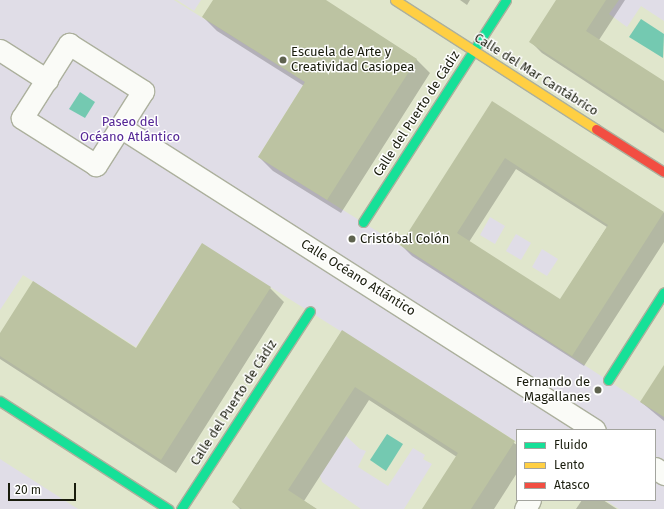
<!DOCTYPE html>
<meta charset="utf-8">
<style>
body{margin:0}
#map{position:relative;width:664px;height:509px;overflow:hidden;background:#e0e6cc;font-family:"Fira Sans",sans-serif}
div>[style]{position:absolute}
.green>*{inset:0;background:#e0dde7}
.water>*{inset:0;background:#74c9b1}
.shadow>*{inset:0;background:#0003}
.building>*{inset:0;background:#bcc3a2}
.roads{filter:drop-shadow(1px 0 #acb09d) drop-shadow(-1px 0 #acb09d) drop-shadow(0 1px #acb09d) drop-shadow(0 -1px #acb09d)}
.street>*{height:21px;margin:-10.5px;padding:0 10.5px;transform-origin:10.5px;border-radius:10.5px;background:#fafbf7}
.fast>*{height:9px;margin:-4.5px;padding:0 4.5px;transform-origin:4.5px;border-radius:4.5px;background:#16e098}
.slow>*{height:9px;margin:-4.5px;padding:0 4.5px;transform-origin:4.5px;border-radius:4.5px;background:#ffcf43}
.jam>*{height:9px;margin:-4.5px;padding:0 4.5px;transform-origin:4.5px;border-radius:4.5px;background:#f24e42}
.dots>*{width:11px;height:11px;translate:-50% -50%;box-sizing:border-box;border:2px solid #fff;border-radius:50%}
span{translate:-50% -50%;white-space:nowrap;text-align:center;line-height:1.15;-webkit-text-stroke:3px #fff;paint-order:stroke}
.poi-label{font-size:13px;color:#191c0c}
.left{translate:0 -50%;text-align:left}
.right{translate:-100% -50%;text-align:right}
.street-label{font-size:13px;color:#191c0c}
.park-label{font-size:13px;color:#562896}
.legend{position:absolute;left:516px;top:429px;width:140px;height:72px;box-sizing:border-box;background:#fff;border:1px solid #a3a49e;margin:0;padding:5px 7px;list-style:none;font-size:12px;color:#191c0c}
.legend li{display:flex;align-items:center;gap:8px;height:20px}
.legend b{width:20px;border:1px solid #a3a49e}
.scale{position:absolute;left:8px;top:483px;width:68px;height:18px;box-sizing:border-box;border:2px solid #191c0c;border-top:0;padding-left:5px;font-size:12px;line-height:14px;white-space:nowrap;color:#191c0c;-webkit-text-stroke:3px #fff;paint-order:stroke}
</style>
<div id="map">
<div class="green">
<i style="clip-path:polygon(0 0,174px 0,305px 82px,258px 157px,420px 258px,664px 417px,664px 509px,619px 509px,605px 500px,655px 500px,655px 430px,517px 430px,517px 442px,202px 244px,136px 347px,23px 275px,0 310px)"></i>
<i style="clip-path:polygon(177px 0,201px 0,194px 11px)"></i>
<i style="clip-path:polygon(619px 0,664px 0,664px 21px,641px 6px,627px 27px,609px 14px)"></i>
<i style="clip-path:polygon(490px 217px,505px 226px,495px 244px,480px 235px)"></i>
<i style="clip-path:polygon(516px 234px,531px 243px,521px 260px,506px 251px)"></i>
<i style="clip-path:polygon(542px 249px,558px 259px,547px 276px,532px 267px)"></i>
<i style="clip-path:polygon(346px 436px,360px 449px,366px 451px,358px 467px,388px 486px,413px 448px,425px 455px,423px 459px,432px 464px,404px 509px,361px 509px,322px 482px,320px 476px)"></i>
<i style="clip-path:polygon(0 459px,78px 509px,0 509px)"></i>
</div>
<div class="water">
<i style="clip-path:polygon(641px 19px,664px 34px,663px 58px,629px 37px)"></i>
<i style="clip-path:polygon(80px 92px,95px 102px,85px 118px,69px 109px)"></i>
<i style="clip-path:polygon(387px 434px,403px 444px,386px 471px,370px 460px)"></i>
</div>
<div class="shadow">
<i style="clip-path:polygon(214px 0,324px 0,416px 59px,430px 73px,341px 213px,273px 171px,259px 157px,304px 86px,217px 31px,203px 17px)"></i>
<i style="clip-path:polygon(460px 0,470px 0,467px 5px)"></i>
<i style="clip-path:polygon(558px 0,625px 0,599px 40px,664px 82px,664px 133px,542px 53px,531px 42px)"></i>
<i style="clip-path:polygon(evenodd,493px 103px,664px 213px,664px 242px,584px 366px,412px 256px,401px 245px,493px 103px,516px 169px,607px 227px,560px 301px,469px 242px,516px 169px)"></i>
<i style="clip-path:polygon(270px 288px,284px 302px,176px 473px,0 359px,0 335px,136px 349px)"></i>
<i style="clip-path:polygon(342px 331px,517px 445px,517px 473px,494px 509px,423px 509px,457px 457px,369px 400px,304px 501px,316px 509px,240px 509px,233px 502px)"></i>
<i style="clip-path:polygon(664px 367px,664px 421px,641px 402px)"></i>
<i style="clip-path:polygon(582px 500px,603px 500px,617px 509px,576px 509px)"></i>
</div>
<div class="building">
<i style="clip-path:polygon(213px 0,326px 0,417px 59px,327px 200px,258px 157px,305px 82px,202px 17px)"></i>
<i style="clip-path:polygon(556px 0,606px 0,586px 31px,664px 81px,664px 130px,529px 42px)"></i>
<i style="clip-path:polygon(evenodd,492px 101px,664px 212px,572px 356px,400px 245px,492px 101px,505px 158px,608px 225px,560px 299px,457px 233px,505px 158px)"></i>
<i style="clip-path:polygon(202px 243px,271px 287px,161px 460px,0 356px,0 333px,33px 281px,136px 348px)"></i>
<i style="clip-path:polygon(342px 330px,515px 441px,471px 509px,422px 509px,458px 453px,355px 387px,288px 490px,317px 509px,242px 509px,232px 502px)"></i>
<i style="clip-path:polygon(664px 365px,664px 417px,640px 402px)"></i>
</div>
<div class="roads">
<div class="street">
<i style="left:69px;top:44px;width:88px;rotate:32.4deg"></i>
<i style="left:143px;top:91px;width:88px;rotate:122.4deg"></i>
<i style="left:96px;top:165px;width:88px;rotate:-147.6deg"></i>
<i style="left:22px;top:118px;width:88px;rotate:-57.6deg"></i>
<i style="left:0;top:50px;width:56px;rotate:32.6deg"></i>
<i style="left:120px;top:127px;width:563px;rotate:32.53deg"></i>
<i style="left:655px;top:468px;width:11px;rotate:34deg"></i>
<i style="left:525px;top:509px;width:10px;rotate:-61deg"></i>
</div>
<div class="fast">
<i style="left:363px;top:222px;width:264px;rotate:-57.2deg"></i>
<i style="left:608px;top:380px;width:104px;rotate:-57.5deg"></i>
<i style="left:0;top:401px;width:200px;rotate:32.7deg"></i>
<i style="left:181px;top:509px;width:236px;rotate:-56.9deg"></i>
</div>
<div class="slow">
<i style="left:395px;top:0;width:239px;rotate:32.7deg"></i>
</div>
<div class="jam">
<i style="left:596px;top:129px;width:80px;rotate:32.3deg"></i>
</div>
</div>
<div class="dots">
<i style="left:283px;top:60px;background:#5f634f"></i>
<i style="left:352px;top:239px;background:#5f634f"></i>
<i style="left:598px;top:390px;background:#5f634f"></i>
</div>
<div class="poi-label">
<span class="left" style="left:291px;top:60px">Escuela de Arte y<br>Creatividad Casiopea</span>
<span class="left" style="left:360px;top:239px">Cristóbal Colón</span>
<span class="right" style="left:590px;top:390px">Fernando de<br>Magallanes</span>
</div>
<div class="street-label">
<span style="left:536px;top:75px;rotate:32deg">Calle del Mar Cantábrico</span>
<span style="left:417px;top:114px;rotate:-57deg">Calle del Puerto de Cádiz</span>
<span style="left:358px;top:278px;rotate:32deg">Calle Océano Atlántico</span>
<span style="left:234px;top:403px;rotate:-57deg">Calle del Puerto de Cádiz</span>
</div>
<div class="park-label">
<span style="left:130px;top:130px">Paseo del<br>Océano Atlántico</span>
</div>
<ul class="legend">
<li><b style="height:5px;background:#16e098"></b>Fluido</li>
<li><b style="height:5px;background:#ffcf43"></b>Lento</li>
<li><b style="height:5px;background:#f24e42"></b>Atasco</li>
</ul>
<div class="scale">20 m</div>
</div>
